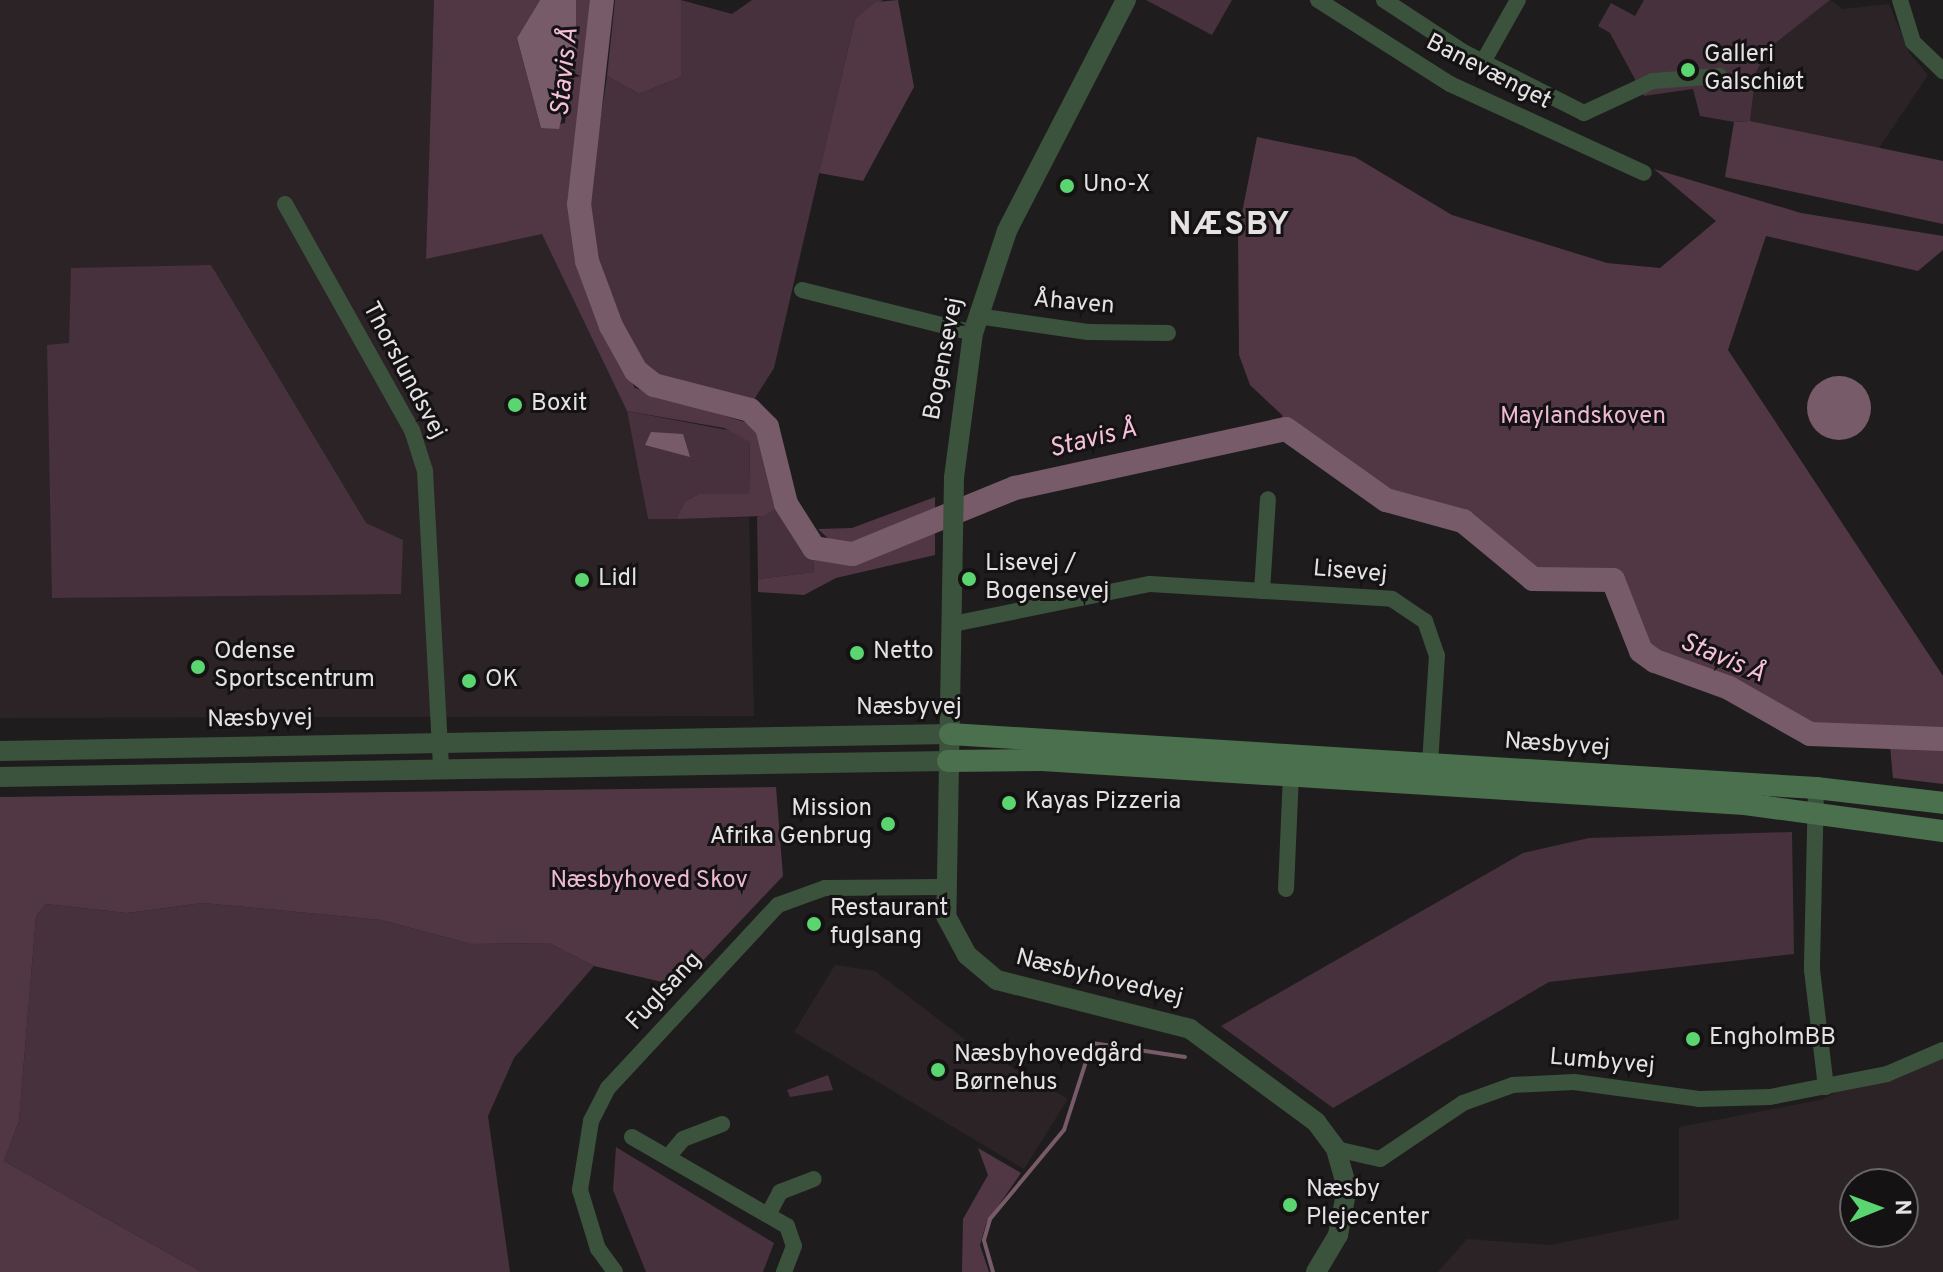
<!DOCTYPE html>
<meta charset="utf-8">
<style>
body{margin:0}
#map{position:relative;width:1943px;height:1272px;overflow:hidden;background:#1f1c1d;font-family:Overpass,sans-serif}
div>[style]{position:absolute}
.built>*{inset:0;background:#2c2327}
.green>*{inset:0;background:#47313c}
.forest>*{inset:0;background:#503743}
.water>*{inset:0;background:#775b68}
.round{border-radius:50%}
.stream>*{height:4px;margin:-2px;padding:0 2px;transform-origin:2px;border-radius:2px;background:#775b68}
.river>*{height:24px;margin:-12px;padding:0 12px;transform-origin:12px;border-radius:12px;background:#775b68}
.minor>*{height:16px;margin:-8px;padding:0 8px;transform-origin:8px;border-radius:8px;background:#3b523d}
.tertiary>*{height:20px;margin:-10px;padding:0 10px;transform-origin:10px;border-radius:10px;background:#3b523d}
.secondary>*{height:22px;margin:-11px;padding:0 11px;transform-origin:11px;border-radius:11px;background:#4a704e}
.dots>*{width:22px;height:22px;translate:-50% -50%;box-sizing:border-box;border:4px solid #151214;border-radius:50%}
span{translate:-50% -50%;white-space:nowrap;text-align:center;line-height:1.15;-webkit-text-stroke:6px #151214;paint-order:stroke}
.poi-label{font-size:24px;color:#e4e2e3}
.left{translate:0 -50%;text-align:left}
.right{translate:-100% -50%;text-align:right}
.street-label{font-size:24px;color:#e4e2e3}
.park-label{font-size:24px;color:#f0b9d3}
.water-label{font-size:26px;color:#f7c0da;font-style:italic}
.district-label{font-size:32px;color:#e6e2e4;font-weight:700;letter-spacing:2px}
.north{position:absolute;left:1839px;top:1168px;width:80px;height:80px;box-sizing:border-box;background:#151214;border:2px solid #686567;border-radius:50%;rotate:89deg;font-size:22px;font-weight:700;line-height:32px;text-align:center;color:#e4e2e3}
.north::after{content:'';display:block;margin:auto;width:28px;height:36px;background:#5ad56f;clip-path:polygon(50% 0,100% 100%,50% 72%,0 100%)}
</style>
<div id="map">
<div class="built">
<i style="clip-path:polygon(0 0,434px 0,426px 259px,542px 233px,627px 411px,648px 519px,749px 517px,754px 716px,0 718px)"></i>
<i style="clip-path:polygon(1830px 0,1843px 9px,1889px 4px,1910px 54px,1928px 75px,1879px 148px,1750px 121px,1756px 72px,1769px 48px)"></i>
<i style="clip-path:polygon(835px 965px,875px 971px,968px 1042px,1068px 1099px,1024px 1169px,794px 1032px)"></i>
<i style="clip-path:polygon(evenodd,1943px 1043px,1943px 1272px,1438px 1272px,1467px 1239px,1550px 1245px,1679px 1219px,1679px 1127px,1820px 1100px,1943px 1043px,1855px 1184px,1903px 1184px,1903px 1232px,1855px 1232px,1855px 1184px)"></i>
</div>
<div class="green">
<i style="clip-path:polygon(681px 0,732px 14px,752px 0,883px 0,855px 19px,774px 368px,750px 406px,647px 370px,626px 338px,592px 238px,589px 195px,607px 76px,639px 94px,681px 77px)"></i>
<i style="clip-path:polygon(1146px 0,1232px 0,1212px 35px)"></i>
<i style="clip-path:polygon(1644px 0,1830px 0,1769px 48px,1756px 72px,1750px 121px,1734px 122px,1700px 116px,1693px 89px,1644px 96px,1610px 33px,1598px 26px,1611px 3px,1635px 16px)"></i>
<i style="clip-path:polygon(211px 265px,366px 523px,403px 540px,401px 594px,52px 598px,47px 345px,69px 343px,71px 268px)"></i>
<i style="clip-path:polygon(627px 411px,738px 432px,750px 442px,749px 494px,699px 494px,685px 501px,676px 519px,648px 519px)"></i>
<i style="clip-path:polygon(776px 508px,813px 558px,814px 572px,758px 579px,757px 517px)"></i>
<i style="clip-path:polygon(1792px 832px,1794px 954px,1549px 982px,1333px 1108px,1221px 1026px,1523px 853px,1589px 838px)"></i>
<i style="clip-path:polygon(203px 903px,381px 920px,471px 944px,549px 943px,594px 966px,514px 1058px,488px 1116px,510px 1272px,202px 1272px,4px 1161px,19px 1121px,36px 916px,46px 904px,127px 913px)"></i>
<i style="clip-path:polygon(828px 1075px,833px 1090px,790px 1097px,787px 1090px)"></i>
<i style="clip-path:polygon(616px 1147px,774px 1243px,763px 1272px,646px 1272px,613px 1190px)"></i>
</div>
<div class="forest">
<i style="clip-path:polygon(434px 0,540px 0,517px 38px,541px 128px,565px 123px,576px 0,595px 0,569px 191px,601px 325px,635px 388px,761px 427px,771px 446px,776px 508px,764px 516px,676px 519px,685px 501px,699px 494px,749px 494px,750px 442px,724px 428px,627px 411px,542px 234px,426px 259px)"></i>
<i style="clip-path:polygon(615px 0,681px 0,681px 77px,639px 94px,607px 76px)"></i>
<i style="clip-path:polygon(898px 0,914px 87px,863px 181px,819px 173px,855px 19px,876px 2px)"></i>
<i style="clip-path:polygon(1750px 121px,1943px 161px,1943px 224px,1725px 177px,1734px 122px)"></i>
<i style="clip-path:polygon(1257px 137px,1355px 157px,1452px 215px,1607px 263px,1660px 268px,1716px 221px,1654px 169px,1801px 213px,1943px 236px,1943px 250px,1918px 271px,1766px 236px,1728px 350px,1943px 676px,1943px 784px,1893px 778px,1889px 735px,1810px 734px,1729px 688px,1655px 661px,1641px 651px,1613px 580px,1533px 579px,1463px 521px,1386px 500px,1286px 429px,1282px 415px,1250px 385px,1239px 355px,1238px 233px)"></i>
<i style="clip-path:polygon(935px 497px,935px 512px,857px 546px,836px 546px,818px 529px,852px 528px)"></i>
<i style="clip-path:polygon(935px 527px,935px 555px,836px 578px,804px 595px,758px 592px,758px 579px,814px 572px,813px 558px,843px 562px)"></i>
<i style="clip-path:polygon(776px 787px,783px 876px,679px 986px,594px 966px,549px 943px,471px 944px,381px 920px,203px 903px,127px 913px,46px 904px,36px 916px,19px 1121px,4px 1161px,202px 1272px,0 1272px,0 797px)"></i>
<i style="clip-path:polygon(978px 1148px,1021px 1173px,986px 1224px,980px 1245px,989px 1272px,962px 1272px,963px 1219px,988px 1175px)"></i>
</div>
<div class="water">
<i style="clip-path:polygon(540px 0,576px 0,576px 59px,559px 129px,541px 128px,517px 38px)"></i>
<i class="round" style="left:1807px;top:376px;width:64px;height:64px"></i>
<i style="clip-path:polygon(651px 432px,683px 434px,690px 457px,645px 445px)"></i>
</div>
<div class="stream">
<i style="left:993px;top:1272px;width:33px;rotate:-106deg"></i>
<i style="left:984px;top:1240px;width:22px;rotate:-74deg"></i>
<i style="left:990px;top:1219px;width:116px;rotate:-50.3deg"></i>
<i style="left:1064px;top:1130px;width:91px;rotate:-72.2deg"></i>
<i style="left:1092px;top:1043px;width:94px;rotate:8.6deg"></i>
</div>
<div class="river">
<i style="left:602px;top:0;width:205px;rotate:96.4deg"></i>
<i style="left:579px;top:204px;width:58px;rotate:82deg"></i>
<i style="left:587px;top:261px;width:69px;rotate:69.7deg"></i>
<i style="left:611px;top:326px;width:51px;rotate:60.9deg"></i>
<i style="left:636px;top:371px;width:23px;rotate:38deg"></i>
<i style="left:654px;top:385px;width:99px;rotate:14.6deg"></i>
<i style="left:750px;top:410px;width:24px;rotate:45deg"></i>
<i style="left:767px;top:427px;width:79px;rotate:76.1deg"></i>
<i style="left:786px;top:504px;width:52px;rotate:57.5deg"></i>
<i style="left:814px;top:548px;width:39px;rotate:9deg"></i>
<i style="left:853px;top:554px;width:175px;rotate:-22.2deg"></i>
<i style="left:1015px;top:488px;width:277px;rotate:-12.3deg"></i>
<i style="left:1286px;top:429px;width:123px;rotate:35.4deg"></i>
<i style="left:1386px;top:500px;width:80px;rotate:15.3deg"></i>
<i style="left:1463px;top:521px;width:91px;rotate:39.6deg"></i>
<i style="left:1533px;top:579px;width:80px;rotate:0.7deg"></i>
<i style="left:1613px;top:580px;width:76px;rotate:68.5deg"></i>
<i style="left:1641px;top:651px;width:17px;rotate:36deg"></i>
<i style="left:1655px;top:661px;width:79px;rotate:20deg"></i>
<i style="left:1729px;top:688px;width:93px;rotate:29.6deg"></i>
<i style="left:1810px;top:734px;width:133px;rotate:2.2deg"></i>
</div>
<div class="minor">
<i style="left:1318px;top:0;width:156px;rotate:32.5deg"></i>
<i style="left:1450px;top:84px;width:213px;rotate:24.6deg"></i>
<i style="left:1384px;top:0;width:97px;rotate:33.2deg"></i>
<i style="left:1465px;top:53px;width:133px;rotate:26.8deg"></i>
<i style="left:1584px;top:113px;width:76px;rotate:-24.9deg"></i>
<i style="left:1653px;top:81px;width:67px;rotate:-4.3deg"></i>
<i style="left:1900px;top:0;width:44px;rotate:72.8deg"></i>
<i style="left:1913px;top:42px;width:42px;rotate:44deg"></i>
<i style="left:1483px;top:62px;width:71px;rotate:-60.6deg"></i>
<i style="left:285px;top:204px;width:259px;rotate:60.7deg"></i>
<i style="left:412px;top:430px;width:43px;rotate:72.4deg"></i>
<i style="left:425px;top:471px;width:295px;rotate:86.9deg"></i>
<i style="left:802px;top:290px;width:176px;rotate:14.1deg"></i>
<i style="left:977px;top:316px;width:112px;rotate:8.2deg"></i>
<i style="left:1088px;top:332px;width:80px;rotate:0.7deg"></i>
<i style="left:1262px;top:591px;width:92px;rotate:-86.3deg"></i>
<i style="left:953px;top:624px;width:201px;rotate:-11.5deg"></i>
<i style="left:1150px;top:584px;width:242px;rotate:3.5deg"></i>
<i style="left:1392px;top:599px;width:40px;rotate:34deg"></i>
<i style="left:1425px;top:621px;width:36px;rotate:71deg"></i>
<i style="left:1437px;top:655px;width:109px;rotate:93.7deg"></i>
<i style="left:1816px;top:788px;width:182px;rotate:91.3deg"></i>
<i style="left:1812px;top:970px;width:118px;rotate:83.2deg"></i>
<i style="left:1286px;top:889px;width:113px;rotate:-87.5deg"></i>
<i style="left:632px;top:1137px;width:179px;rotate:29.9deg"></i>
<i style="left:787px;top:1226px;width:21px;rotate:71deg"></i>
<i style="left:794px;top:1246px;width:28px;rotate:111deg"></i>
<i style="left:1336px;top:1149px;width:45px;rotate:12.8deg"></i>
<i style="left:1380px;top:1159px;width:100px;rotate:-34deg"></i>
<i style="left:1463px;top:1103px;width:53px;rotate:-19.8deg"></i>
<i style="left:1513px;top:1085px;width:61px;rotate:-2.8deg"></i>
<i style="left:1574px;top:1082px;width:126px;rotate:7.7deg"></i>
<i style="left:1699px;top:1099px;width:71px;rotate:-1.6deg"></i>
<i style="left:1770px;top:1097px;width:119px;rotate:-11.1deg"></i>
<i style="left:1887px;top:1074px;width:61px;rotate:-23.2deg"></i>
<i style="left:668px;top:1157px;width:23px;rotate:-50deg"></i>
<i style="left:683px;top:1139px;width:42px;rotate:-21deg"></i>
<i style="left:768px;top:1215px;width:26px;rotate:-62deg"></i>
<i style="left:780px;top:1192px;width:36px;rotate:-21deg"></i>
<i style="left:615px;top:1272px;width:29px;rotate:-126deg"></i>
<i style="left:598px;top:1249px;width:62px;rotate:-107deg"></i>
<i style="left:580px;top:1190px;width:70px;rotate:-80.9deg"></i>
<i style="left:591px;top:1121px;width:37px;rotate:-63deg"></i>
<i style="left:608px;top:1088px;width:250px;rotate:-47.1deg"></i>
<i style="left:778px;top:905px;width:50px;rotate:-19.9deg"></i>
<i style="left:825px;top:888px;width:116px;rotate:-0.5deg"></i>
</div>
<div class="tertiary">
<i style="left:1126px;top:0;width:260px;rotate:117.3deg"></i>
<i style="left:1007px;top:231px;width:108px;rotate:108.4deg"></i>
<i style="left:973px;top:333px;width:146px;rotate:97.5deg"></i>
<i style="left:954px;top:478px;width:438px;rotate:91deg"></i>
<i style="left:946px;top:916px;width:44px;rotate:61.7deg"></i>
<i style="left:967px;top:955px;width:39px;rotate:40deg"></i>
<i style="left:997px;top:980px;width:199px;rotate:14.2deg"></i>
<i style="left:1190px;top:1029px;width:157px;rotate:36.4deg"></i>
<i style="left:1316px;top:1122px;width:34px;rotate:53deg"></i>
<i style="left:1336px;top:1149px;width:41px;rotate:74.2deg"></i>
<i style="left:1347px;top:1188px;width:48px;rotate:100.8deg"></i>
<i style="left:1338px;top:1235px;width:43px;rotate:120.7deg"></i>
<i style="left:0;top:751px;width:950px;rotate:-1.03deg"></i>
<i style="left:0;top:777px;width:948px;rotate:-0.97deg"></i>
</div>
<div class="secondary">
<i style="left:950px;top:734px;width:868px;rotate:3.57deg"></i>
<i style="left:1816px;top:788px;width:128px;rotate:6.7deg"></i>
<i style="left:948px;top:761px;width:94px;rotate:-0.6deg"></i>
<i style="left:1042px;top:760px;width:704px;rotate:3.58deg"></i>
<i style="left:1745px;top:804px;width:200px;rotate:7.8deg"></i>
</div>
<div class="dots">
<i style="left:1688px;top:70px;background:#5ad56f"></i>
<i style="left:1067px;top:186px;background:#5ad56f"></i>
<i style="left:515px;top:405px;background:#5ad56f"></i>
<i style="left:969px;top:579px;background:#5ad56f"></i>
<i style="left:582px;top:580px;background:#5ad56f"></i>
<i style="left:857px;top:653px;background:#5ad56f"></i>
<i style="left:198px;top:667px;background:#5ad56f"></i>
<i style="left:469px;top:681px;background:#5ad56f"></i>
<i style="left:1009px;top:803px;background:#5ad56f"></i>
<i style="left:888px;top:824px;background:#5ad56f"></i>
<i style="left:814px;top:924px;background:#5ad56f"></i>
<i style="left:1693px;top:1039px;background:#5ad56f"></i>
<i style="left:938px;top:1070px;background:#5ad56f"></i>
<i style="left:1290px;top:1205px;background:#5ad56f"></i>
</div>
<div class="poi-label">
<span class="left" style="left:1704px;top:70px">Galleri<br>Galschiøt</span>
<span class="left" style="left:1083px;top:186px">Uno-X</span>
<span class="left" style="left:531px;top:405px">Boxit</span>
<span class="left" style="left:985px;top:579px">Lisevej /<br>Bogensevej</span>
<span class="left" style="left:598px;top:580px">Lidl</span>
<span class="left" style="left:214px;top:667px">Odense<br>Sportscentrum</span>
<span class="left" style="left:873px;top:653px">Netto</span>
<span class="left" style="left:485px;top:681px">OK</span>
<span class="left" style="left:1025px;top:803px">Kayas Pizzeria</span>
<span class="right" style="left:872px;top:824px">Mission<br>Afrika Genbrug</span>
<span class="left" style="left:830px;top:924px">Restaurant<br>fuglsang</span>
<span class="left" style="left:1709px;top:1039px">EngholmBB</span>
<span class="left" style="left:954px;top:1070px">Næsbyhovedgård<br>Børnehus</span>
<span class="left" style="left:1306px;top:1205px">Næsby<br>Plejecenter</span>
</div>
<div class="street-label">
<span style="left:1488px;top:73px;rotate:27deg">Banevænget</span>
<span style="left:1074px;top:304px;rotate:5deg">Åhaven</span>
<span style="left:945px;top:359px;rotate:-79deg">Bogensevej</span>
<span style="left:403px;top:371px;rotate:62deg">Thorslundsvej</span>
<span style="left:1350px;top:573px;rotate:5deg">Lisevej</span>
<span style="left:909px;top:709px">Næsbyvej</span>
<span style="left:260px;top:720px;rotate:-1deg">Næsbyvej</span>
<span style="left:1557px;top:746px;rotate:4deg">Næsbyvej</span>
<span style="left:1099px;top:979px;rotate:14deg">Næsbyhovedvej</span>
<span style="left:665px;top:992px;rotate:-47deg">Fuglsang</span>
<span style="left:1602px;top:1063px;rotate:5deg">Lumbyvej</span>
</div>
<div class="park-label">
<span style="left:1583px;top:418px">Maylandskoven</span>
<span style="left:649px;top:882px">Næsbyhoved Skov</span>
</div>
<div class="water-label">
<span style="left:566px;top:72px;rotate:-84deg">Stavis Å</span>
<span style="left:1093px;top:440px;rotate:-14deg">Stavis Å</span>
<span style="left:1722px;top:659px;rotate:23deg">Stavis Å</span>
</div>
<div class="district-label">
<span style="left:1230px;top:226px">NÆSBY</span>
</div>
<div class="north">N</div>
</div>
